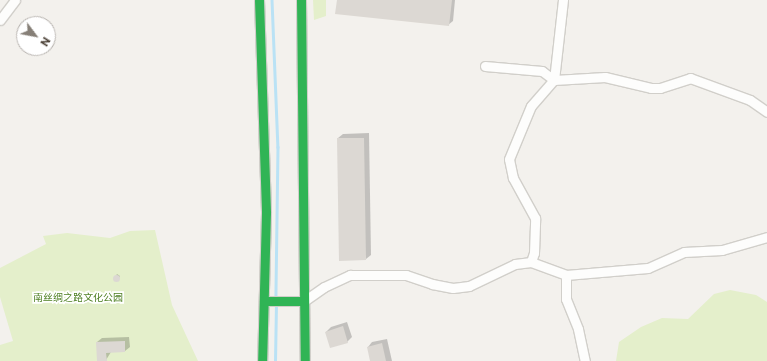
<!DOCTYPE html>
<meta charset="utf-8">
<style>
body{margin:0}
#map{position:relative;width:767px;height:361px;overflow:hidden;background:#f3f1ed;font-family:Commissioner,"Noto Sans SC",sans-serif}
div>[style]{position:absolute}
.green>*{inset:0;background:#e4efcb}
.shadow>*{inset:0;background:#0003}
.stream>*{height:2.5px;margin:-1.25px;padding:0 1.25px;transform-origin:1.25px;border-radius:1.25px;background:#bae2f5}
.building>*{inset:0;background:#dcd8d3}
.round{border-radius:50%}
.roads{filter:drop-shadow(1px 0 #d1cfca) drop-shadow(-1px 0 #d1cfca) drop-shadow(0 1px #d1cfca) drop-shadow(0 -1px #d1cfca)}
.street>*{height:9px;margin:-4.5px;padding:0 4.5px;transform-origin:4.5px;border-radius:4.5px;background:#fdfdfc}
.fast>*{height:9px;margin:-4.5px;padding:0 4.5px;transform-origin:4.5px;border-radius:4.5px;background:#30b455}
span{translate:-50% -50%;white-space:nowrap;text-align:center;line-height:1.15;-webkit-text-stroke:3.5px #fff;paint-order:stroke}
.park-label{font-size:10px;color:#4d7f22}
.north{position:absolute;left:16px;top:16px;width:40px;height:40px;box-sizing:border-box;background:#fff;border:1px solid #b7b3af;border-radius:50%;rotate:122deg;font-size:11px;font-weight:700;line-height:16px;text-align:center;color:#4c4237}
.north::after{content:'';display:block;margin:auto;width:14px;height:18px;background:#867f77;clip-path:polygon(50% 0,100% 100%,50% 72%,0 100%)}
</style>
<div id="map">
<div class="green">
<i style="clip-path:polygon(313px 0,326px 0,326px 16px,314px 20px)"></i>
<i style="clip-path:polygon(155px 230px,172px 305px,198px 361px,0 361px,0 345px,13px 341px,0 297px,0 268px,46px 244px,43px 236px,67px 233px,110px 238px,130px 231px)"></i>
<i style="clip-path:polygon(730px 290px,756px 295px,767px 302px,767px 361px,616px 361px,619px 342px,641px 327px,662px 318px,688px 319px,714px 294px)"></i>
</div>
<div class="shadow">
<i style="clip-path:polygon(338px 0,455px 0,453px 21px,448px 25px)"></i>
<i style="clip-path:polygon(369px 133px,371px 255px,366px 259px,338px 138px,343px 134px)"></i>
<i style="clip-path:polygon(117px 274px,120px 276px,118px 280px,114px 279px)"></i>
<i style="clip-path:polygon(347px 322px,352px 337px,347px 342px,326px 332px,331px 327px)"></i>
<i style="clip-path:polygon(129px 337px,130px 347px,125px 351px,111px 352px,106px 360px,97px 342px,102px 338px)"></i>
<i style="clip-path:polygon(387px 339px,392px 361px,371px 361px,368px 347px,372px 342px)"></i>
</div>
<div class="stream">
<i style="left:272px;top:0;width:147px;rotate:87.7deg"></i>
<i style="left:278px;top:147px;width:150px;rotate:90.8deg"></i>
<i style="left:275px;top:361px;width:57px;rotate:-89deg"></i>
</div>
<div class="building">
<i style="clip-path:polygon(337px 0,452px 0,449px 26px,335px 14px)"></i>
<i style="clip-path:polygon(337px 138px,364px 138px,366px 260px,339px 261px)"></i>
<i class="round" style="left:112.5px;top:274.5px;width:7px;height:7px"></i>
<i style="clip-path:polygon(343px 326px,348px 343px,330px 348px,325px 332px)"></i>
<i style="clip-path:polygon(125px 341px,125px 352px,106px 353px,107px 361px,97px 361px,96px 342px)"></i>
<i style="clip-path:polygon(382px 343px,386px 361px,370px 361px,367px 347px)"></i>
</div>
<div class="roads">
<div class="street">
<i style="left:0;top:20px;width:25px;rotate:-53deg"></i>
<i style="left:485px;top:66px;width:57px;rotate:5deg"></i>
<i style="left:542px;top:71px;width:15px;rotate:37deg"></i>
<i style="left:554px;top:80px;width:51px;rotate:-3.4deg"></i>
<i style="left:605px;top:77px;width:47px;rotate:13.4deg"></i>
<i style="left:651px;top:88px;width:9px"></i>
<i style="left:660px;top:88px;width:32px;rotate:-18deg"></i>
<i style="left:690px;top:78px;width:64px;rotate:20.1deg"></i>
<i style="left:750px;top:100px;width:21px;rotate:35deg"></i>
<i style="left:531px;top:262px;width:9px;rotate:-72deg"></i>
<i style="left:534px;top:253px;width:35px;rotate:-88deg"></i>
<i style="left:535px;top:218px;width:46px;rotate:-118.8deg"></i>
<i style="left:513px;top:178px;width:19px;rotate:-102deg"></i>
<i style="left:509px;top:159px;width:57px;rotate:-67.5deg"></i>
<i style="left:531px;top:106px;width:35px;rotate:-49deg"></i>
<i style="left:554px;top:80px;width:81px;rotate:-83.6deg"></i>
<i style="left:566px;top:275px;width:24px;rotate:90deg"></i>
<i style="left:566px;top:299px;width:32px;rotate:68deg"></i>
<i style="left:578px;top:329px;width:33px;rotate:78deg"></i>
<i style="left:304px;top:301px;width:24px;rotate:-35deg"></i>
<i style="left:324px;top:287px;width:29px;rotate:-25deg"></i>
<i style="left:350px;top:275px;width:56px"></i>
<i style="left:406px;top:275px;width:28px;rotate:19deg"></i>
<i style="left:432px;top:284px;width:21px;rotate:11deg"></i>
<i style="left:453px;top:288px;width:16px;rotate:-7deg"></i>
<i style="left:469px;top:286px;width:51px;rotate:-25.6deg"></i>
<i style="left:515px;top:264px;width:16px;rotate:-7deg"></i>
<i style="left:531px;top:262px;width:37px;rotate:20deg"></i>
<i style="left:566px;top:275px;width:82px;rotate:-4.9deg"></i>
<i style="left:648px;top:268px;width:39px;rotate:-24deg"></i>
<i style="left:684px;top:252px;width:38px;rotate:-3deg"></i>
<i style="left:722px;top:250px;width:47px;rotate:-16.1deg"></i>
</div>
<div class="fast">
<i style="left:259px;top:0;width:213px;rotate:88.1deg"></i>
<i style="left:266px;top:213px;width:148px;rotate:91.5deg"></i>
<i style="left:301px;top:0;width:361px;rotate:89.4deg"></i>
<i style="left:264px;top:301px;width:40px"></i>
</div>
</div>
<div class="park-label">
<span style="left:78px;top:298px">南丝绸之路文化公园</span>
</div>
<div class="north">N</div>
</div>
